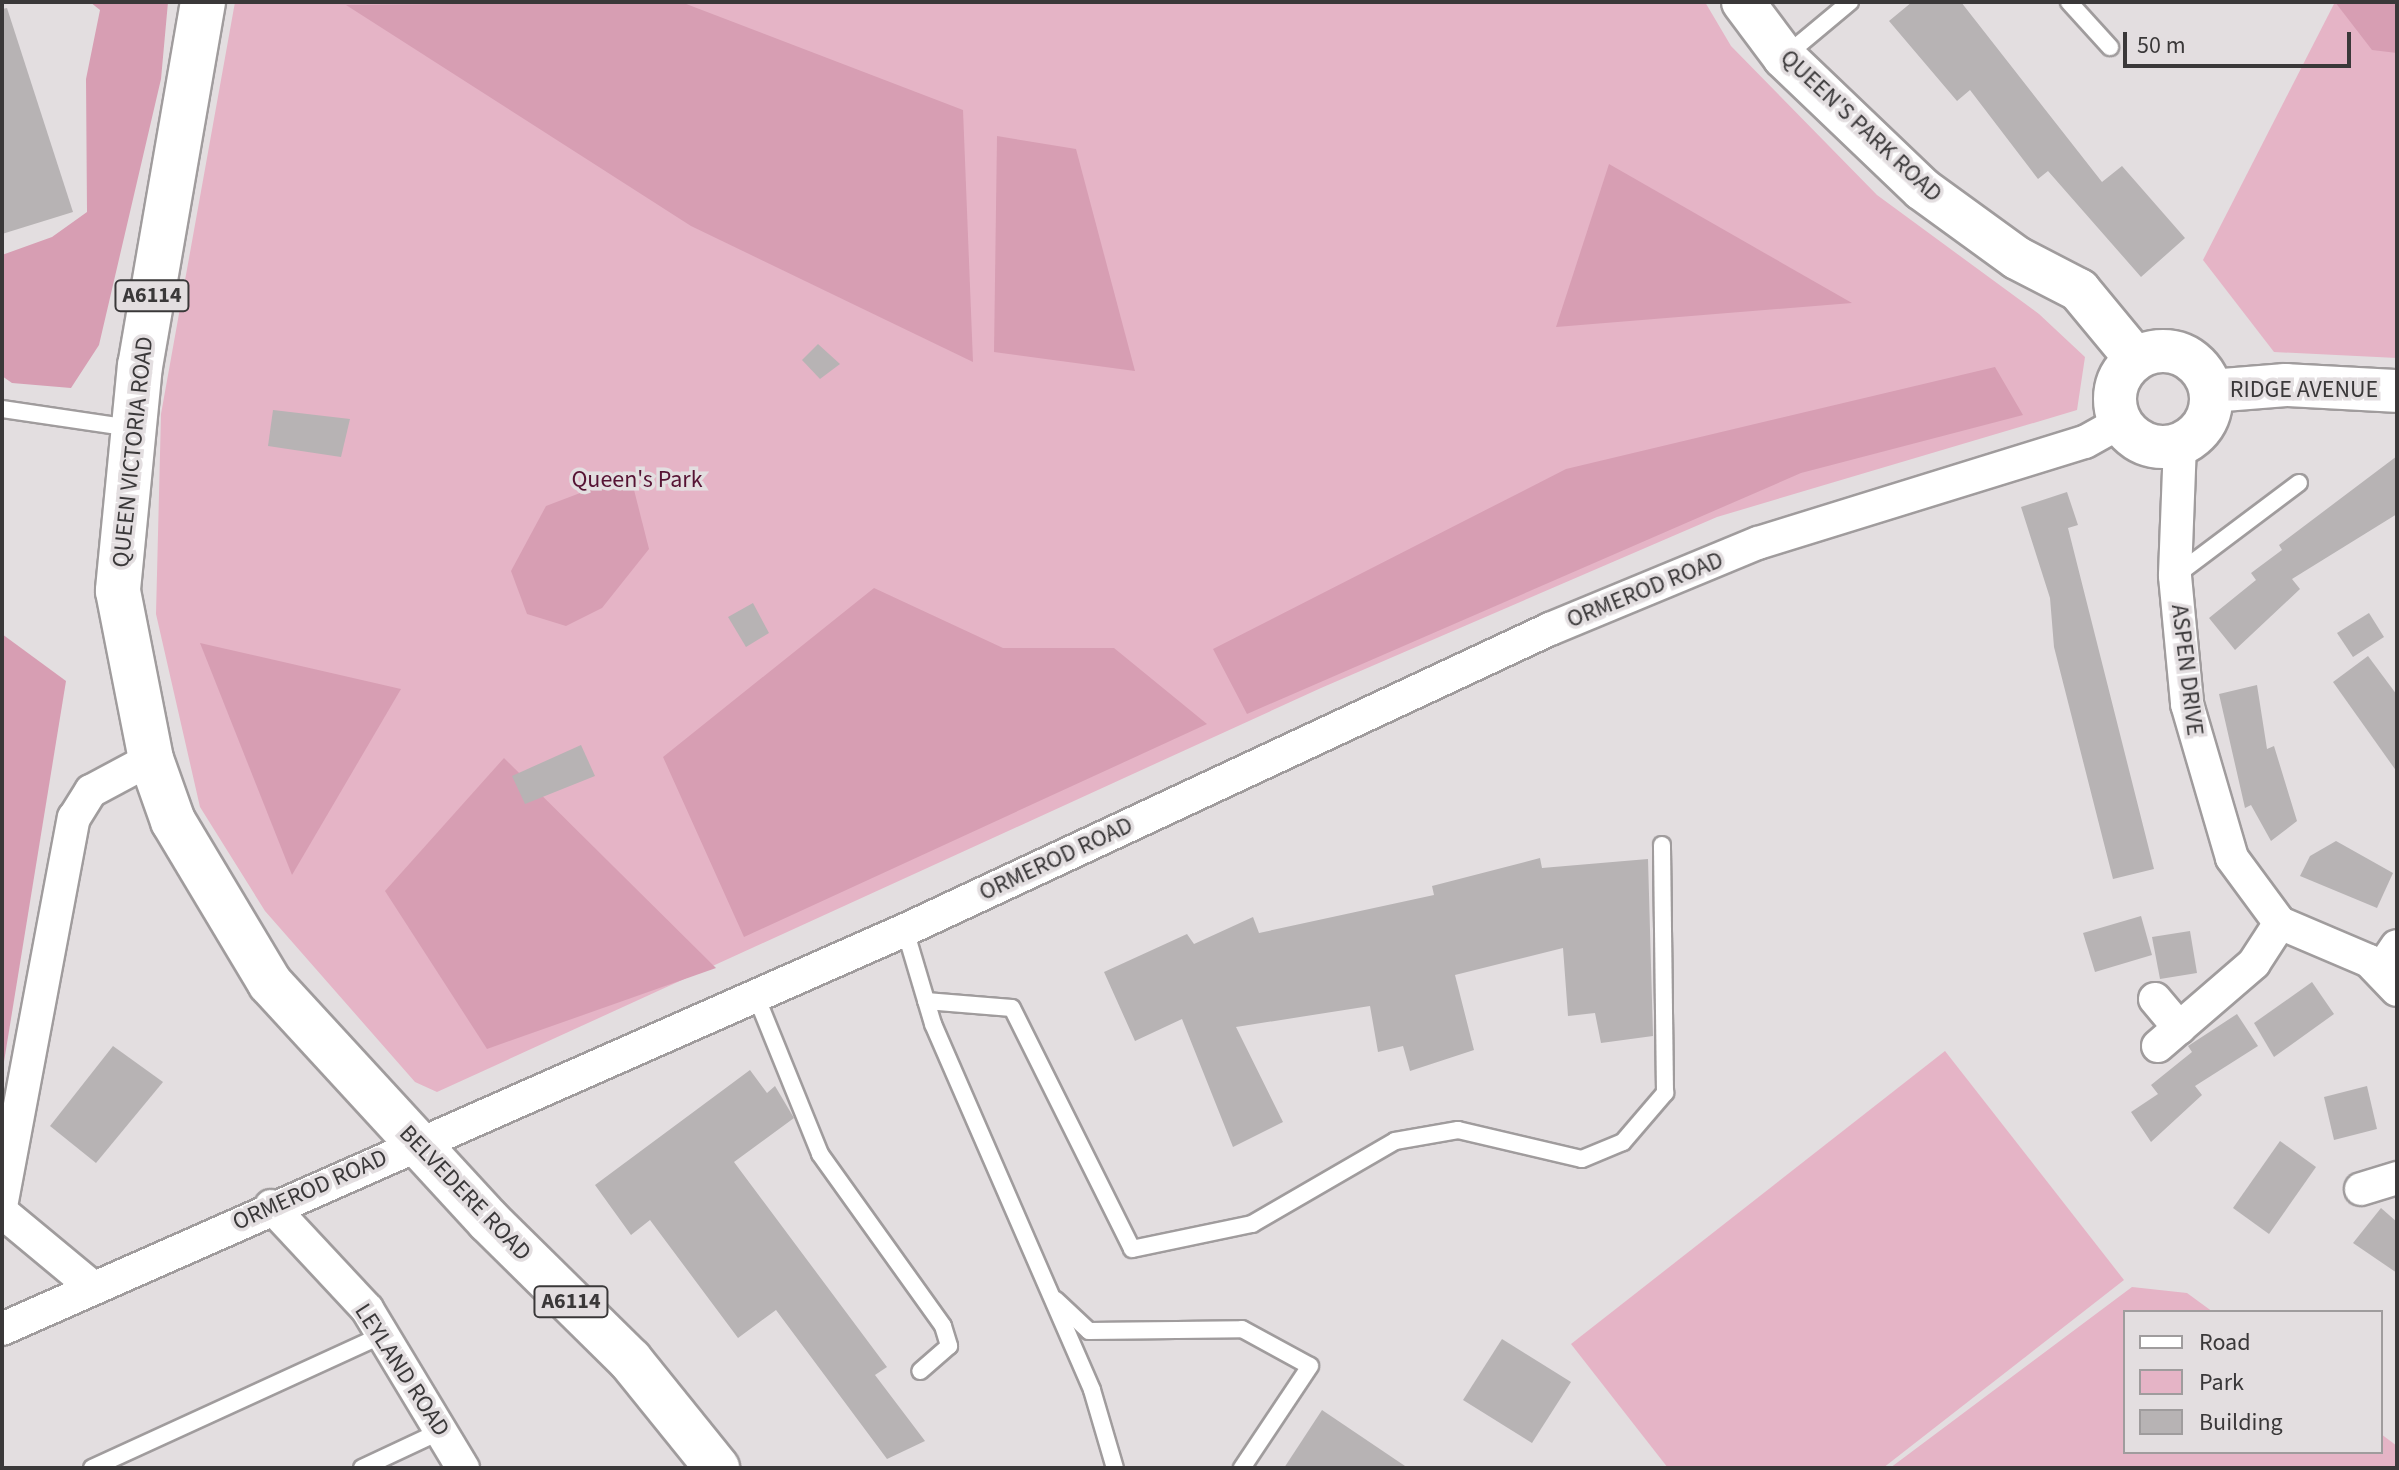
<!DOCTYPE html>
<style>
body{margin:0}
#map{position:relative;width:2399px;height:1470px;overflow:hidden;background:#e3dee0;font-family:"Source Sans 3",sans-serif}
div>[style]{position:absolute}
.green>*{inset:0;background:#e5b4c6}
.forest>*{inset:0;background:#d79eb3}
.building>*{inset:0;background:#b7b3b4}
.roads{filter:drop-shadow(2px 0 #a09c9d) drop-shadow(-2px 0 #a09c9d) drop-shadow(0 2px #a09c9d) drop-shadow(0 -2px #a09c9d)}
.service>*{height:16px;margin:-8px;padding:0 8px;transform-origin:8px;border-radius:8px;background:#fff}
.minor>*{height:32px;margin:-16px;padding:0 16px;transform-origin:16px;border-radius:16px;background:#fff}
.tertiary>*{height:42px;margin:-21px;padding:0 21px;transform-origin:21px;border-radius:21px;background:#fff}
.tertiary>.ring{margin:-21px;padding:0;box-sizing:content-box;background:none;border:42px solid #fff;border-radius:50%}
.trunk>*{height:44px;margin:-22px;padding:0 22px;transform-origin:22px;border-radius:22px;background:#fff}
span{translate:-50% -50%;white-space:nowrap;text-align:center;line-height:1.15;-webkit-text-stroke:7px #e3dee0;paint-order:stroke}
.shield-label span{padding:2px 6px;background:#e3dee0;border:2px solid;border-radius:6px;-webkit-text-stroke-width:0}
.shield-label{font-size:22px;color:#3a3839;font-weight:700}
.street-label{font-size:24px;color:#3a3839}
.park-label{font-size:24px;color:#561334}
.frame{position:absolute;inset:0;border:4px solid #3a3839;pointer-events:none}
.legend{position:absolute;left:2123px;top:1310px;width:260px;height:144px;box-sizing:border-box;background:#e3dee0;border:2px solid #9f9c9d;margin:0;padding:10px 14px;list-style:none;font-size:24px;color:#3a3839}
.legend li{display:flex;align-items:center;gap:16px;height:40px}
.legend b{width:40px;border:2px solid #9f9c9d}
.scale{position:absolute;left:2123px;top:32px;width:228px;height:36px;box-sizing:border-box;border:4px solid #3a3839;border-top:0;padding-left:10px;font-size:24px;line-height:28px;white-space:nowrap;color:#3a3839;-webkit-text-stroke:6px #e3dee0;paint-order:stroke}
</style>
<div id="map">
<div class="green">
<i style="clip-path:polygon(235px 2px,1705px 2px,1731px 46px,1877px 195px,2039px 314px,2085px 357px,2077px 410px,1717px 517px,1321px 688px,437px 1092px,415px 1082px,265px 911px,200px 807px,156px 614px,161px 414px)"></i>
<i style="clip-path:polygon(2335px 2px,2397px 2px,2397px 358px,2274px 352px,2203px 260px)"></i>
<i style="clip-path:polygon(1945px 1051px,2124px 1280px,1883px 1468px,1668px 1468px,1571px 1344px)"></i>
<i style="clip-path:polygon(2132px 1287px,2187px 1293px,2213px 1312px,2125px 1312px,2125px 1452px,2381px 1452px,2381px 1434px,2397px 1446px,2397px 1468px,1890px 1468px)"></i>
</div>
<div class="forest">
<i style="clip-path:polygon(90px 2px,168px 2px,161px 79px,99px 345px,71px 388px,12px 383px,2px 376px,2px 255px,52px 237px,87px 212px,86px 79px,100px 10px)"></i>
<i style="clip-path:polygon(681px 2px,963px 110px,973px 362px,691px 226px,346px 5px)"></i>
<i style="clip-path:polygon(2335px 2px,2397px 2px,2397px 53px,2372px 50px)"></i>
<i style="clip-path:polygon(997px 136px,1076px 149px,1135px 371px,994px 352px)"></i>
<i style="clip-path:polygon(1609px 164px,1852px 303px,1556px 327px)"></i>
<i style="clip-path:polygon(1995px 367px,2023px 415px,1801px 473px,1247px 714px,1213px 649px,1566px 469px)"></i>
<i style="clip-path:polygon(630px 474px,649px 549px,602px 608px,566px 626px,527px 614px,511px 571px,546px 506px)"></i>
<i style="clip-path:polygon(874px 588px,1003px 648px,1114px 648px,1207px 724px,744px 937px,663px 757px)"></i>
<i style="clip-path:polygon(2px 634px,66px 681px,2px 1074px)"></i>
<i style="clip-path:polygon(200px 643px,401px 689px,292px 875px)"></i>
<i style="clip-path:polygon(504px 758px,716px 968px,487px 1049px,385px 891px)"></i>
</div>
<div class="building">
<i style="clip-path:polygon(1912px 2px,1961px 2px,2102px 182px,2122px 166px,2185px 238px,2141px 277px,2048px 171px,2038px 179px,1970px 90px,1957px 101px,1889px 21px)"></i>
<i style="clip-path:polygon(7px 8px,73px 212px,2px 234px,2px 9px)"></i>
<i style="clip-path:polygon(818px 344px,840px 364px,820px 379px,802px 360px)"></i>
<i style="clip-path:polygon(273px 410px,350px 419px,341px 457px,268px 446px)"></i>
<i style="clip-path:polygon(2397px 456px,2397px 514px,2292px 579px,2300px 589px,2235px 650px,2209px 618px,2256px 580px,2251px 573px,2282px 550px,2279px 545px)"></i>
<i style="clip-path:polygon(2067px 492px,2078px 525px,2068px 528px,2154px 869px,2113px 879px,2054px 647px,2050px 598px,2021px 507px)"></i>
<i style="clip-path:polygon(753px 603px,769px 633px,746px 647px,728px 617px)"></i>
<i style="clip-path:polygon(2369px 613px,2384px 637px,2353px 657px,2337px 633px)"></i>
<i style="clip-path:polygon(2368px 656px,2397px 695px,2397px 772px,2333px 682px)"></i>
<i style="clip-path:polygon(2257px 685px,2267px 749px,2274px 746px,2297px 821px,2271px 841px,2251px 805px,2245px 808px,2219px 694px)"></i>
<i style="clip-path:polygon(581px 745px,595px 776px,525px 804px,512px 776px)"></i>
<i style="clip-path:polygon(2336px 841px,2393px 873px,2377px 908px,2300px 876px,2310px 856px)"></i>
<i style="clip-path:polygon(1540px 858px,1542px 868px,1648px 859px,1653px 1036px,1601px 1043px,1595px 1013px,1568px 1016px,1563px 948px,1455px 975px,1474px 1050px,1410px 1071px,1403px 1046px,1378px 1052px,1370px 1006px,1236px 1027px,1283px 1122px,1233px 1147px,1182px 1019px,1135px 1041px,1104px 972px,1187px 934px,1194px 944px,1253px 917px,1259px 933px,1434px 895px,1432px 886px)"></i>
<i style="clip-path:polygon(2141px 916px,2152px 955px,2095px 972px,2083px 933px)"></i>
<i style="clip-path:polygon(2190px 931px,2197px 973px,2160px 979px,2152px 937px)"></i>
<i style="clip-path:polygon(2312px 982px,2334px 1014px,2274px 1057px,2254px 1023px)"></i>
<i style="clip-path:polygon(2237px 1014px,2258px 1046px,2195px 1086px,2202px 1095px,2151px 1142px,2131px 1112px,2158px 1094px,2151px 1085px,2192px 1052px,2188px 1046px)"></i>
<i style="clip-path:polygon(113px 1046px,163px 1082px,96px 1163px,50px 1126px)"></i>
<i style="clip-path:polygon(750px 1070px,767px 1093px,775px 1086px,794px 1118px,734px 1162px,887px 1367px,875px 1375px,925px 1441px,887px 1459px,776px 1310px,738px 1338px,650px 1220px,631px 1235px,595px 1185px)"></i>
<i style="clip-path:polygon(2367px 1086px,2377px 1129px,2334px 1140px,2324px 1097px)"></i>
<i style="clip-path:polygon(2280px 1141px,2316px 1167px,2269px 1234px,2233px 1208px)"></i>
<i style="clip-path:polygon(2381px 1208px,2397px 1222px,2397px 1273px,2353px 1243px)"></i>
<i style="clip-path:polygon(1502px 1339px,1571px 1382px,1532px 1443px,1463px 1400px)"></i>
<i style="clip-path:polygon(1322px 1410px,1408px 1468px,1284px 1468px)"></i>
</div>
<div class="roads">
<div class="service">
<i style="left:2069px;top:2px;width:61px;rotate:47.7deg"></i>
<i style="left:1784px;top:57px;width:86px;rotate:-39.8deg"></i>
<i style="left:2px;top:409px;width:130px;rotate:8.4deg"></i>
<i style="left:2175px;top:576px;width:155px;rotate:-36.9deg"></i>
<i style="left:905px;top:930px;width:98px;rotate:73.4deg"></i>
<i style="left:933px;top:1024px;width:399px;rotate:66.5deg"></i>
<i style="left:1092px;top:1390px;width:81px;rotate:73.6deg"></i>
<i style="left:756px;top:996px;width:170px;rotate:67.9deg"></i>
<i style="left:820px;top:1154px;width:211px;rotate:54.4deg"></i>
<i style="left:943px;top:1326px;width:21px;rotate:73deg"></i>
<i style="left:949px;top:1346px;width:38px;rotate:139deg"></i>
<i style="left:926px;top:1001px;width:86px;rotate:4.7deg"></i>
<i style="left:1012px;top:1008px;width:269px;rotate:63.5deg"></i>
<i style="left:1132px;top:1249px;width:123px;rotate:-11.8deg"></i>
<i style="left:1252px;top:1224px;width:165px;rotate:-30.1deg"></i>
<i style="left:1395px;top:1141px;width:64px;rotate:-9.9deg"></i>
<i style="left:1458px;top:1130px;width:127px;rotate:13.2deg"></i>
<i style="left:1582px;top:1159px;width:44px;rotate:-22.5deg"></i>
<i style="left:1623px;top:1142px;width:65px;rotate:-49.4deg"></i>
<i style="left:1665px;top:1093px;width:248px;rotate:-90.7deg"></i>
<i style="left:1056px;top:1300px;width:45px;rotate:43.2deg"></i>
<i style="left:1089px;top:1331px;width:153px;rotate:-0.7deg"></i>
<i style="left:1242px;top:1329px;width:77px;rotate:28.6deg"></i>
<i style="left:1310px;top:1366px;width:123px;rotate:123.7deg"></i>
<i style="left:92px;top:1468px;width:320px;rotate:-24.6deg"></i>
<i style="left:362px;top:1468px;width:89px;rotate:-25.1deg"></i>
</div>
<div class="minor">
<i style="left:2180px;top:444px;width:132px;rotate:92.2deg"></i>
<i style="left:2175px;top:576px;width:129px;rotate:84.6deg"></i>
<i style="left:2187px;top:704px;width:160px;rotate:73.7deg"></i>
<i style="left:2232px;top:858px;width:81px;rotate:53.6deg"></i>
<i style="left:2280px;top:923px;width:97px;rotate:23.1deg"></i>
<i style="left:2369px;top:961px;width:40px;rotate:46deg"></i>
<i style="left:2380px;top:971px;width:30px;rotate:-56deg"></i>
<i style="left:2155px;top:999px;width:38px;rotate:50deg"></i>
<i style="left:2158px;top:1046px;width:127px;rotate:-40.8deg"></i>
<i style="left:2254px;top:963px;width:48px;rotate:-57deg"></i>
<i style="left:2361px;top:1189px;width:38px;rotate:-17deg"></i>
<i style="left:2px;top:1201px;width:390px;rotate:-79.4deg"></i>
<i style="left:74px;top:818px;width:32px;rotate:-58deg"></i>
<i style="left:91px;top:791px;width:68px;rotate:-28.1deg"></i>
<i style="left:271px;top:1206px;width:141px;rotate:47deg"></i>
<i style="left:367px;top:1309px;width:186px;rotate:58.9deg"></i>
<i style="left:2px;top:1212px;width:116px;rotate:39.7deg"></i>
<i style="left:2px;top:1329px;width:987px;rotate:-23.84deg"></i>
<i style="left:905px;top:930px;width:712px;rotate:-25.02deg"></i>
<i style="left:1550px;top:629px;width:225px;rotate:-22.5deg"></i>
<i style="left:1758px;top:543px;width:342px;rotate:-17.2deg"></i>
<i style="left:2085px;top:442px;width:41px;rotate:-29.1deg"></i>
</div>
<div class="tertiary">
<i style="left:1743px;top:2px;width:69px;rotate:53.3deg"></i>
<i style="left:1784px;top:57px;width:191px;rotate:43.7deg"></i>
<i style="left:1922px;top:189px;width:117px;rotate:36deg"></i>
<i style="left:2017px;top:258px;width:70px;rotate:27.3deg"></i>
<i style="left:2079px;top:290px;width:89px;rotate:50.4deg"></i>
<i class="ring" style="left:2115px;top:351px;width:54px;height:54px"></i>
<i style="left:2211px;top:391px;width:75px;rotate:-4.6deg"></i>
<i style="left:2286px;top:385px;width:111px;rotate:3.1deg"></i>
</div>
<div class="trunk">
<i style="left:203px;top:2px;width:368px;rotate:99.8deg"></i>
<i style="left:140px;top:365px;width:227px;rotate:95.6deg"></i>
<i style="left:118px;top:591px;width:171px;rotate:78.9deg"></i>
<i style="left:151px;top:759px;width:66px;rotate:70.5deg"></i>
<i style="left:173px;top:821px;width:189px;rotate:59.1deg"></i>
<i style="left:270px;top:983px;width:323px;rotate:47.4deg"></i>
<i style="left:489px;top:1221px;width:198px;rotate:44.6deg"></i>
<i style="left:630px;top:1360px;width:139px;rotate:51.1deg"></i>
</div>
</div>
<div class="shield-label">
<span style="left:152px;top:296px">A6114</span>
<span style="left:571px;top:1302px">A6114</span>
</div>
<div class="street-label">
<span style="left:1861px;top:126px;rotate:43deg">QUEEN'S PARK ROAD</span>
<span style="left:2304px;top:390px">RIDGE AVENUE</span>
<span style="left:133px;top:452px;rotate:-84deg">QUEEN VICTORIA ROAD</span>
<span style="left:1645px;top:590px;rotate:-22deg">ORMEROD ROAD</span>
<span style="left:2187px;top:670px;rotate:83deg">ASPEN DRIVE</span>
<span style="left:1056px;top:859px;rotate:-25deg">ORMEROD ROAD</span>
<span style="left:310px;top:1190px;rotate:-24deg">ORMEROD ROAD</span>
<span style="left:465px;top:1193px;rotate:46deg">BELVEDERE ROAD</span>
<span style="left:402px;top:1370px;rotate:57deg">LEYLAND ROAD</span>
</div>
<div class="park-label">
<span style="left:637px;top:480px">Queen's Park</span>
</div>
<div class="frame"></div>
<ul class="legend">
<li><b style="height:10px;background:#fff"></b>Road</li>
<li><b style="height:22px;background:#e5b4c6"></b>Park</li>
<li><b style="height:22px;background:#b7b3b4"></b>Building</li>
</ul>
<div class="scale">50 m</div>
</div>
